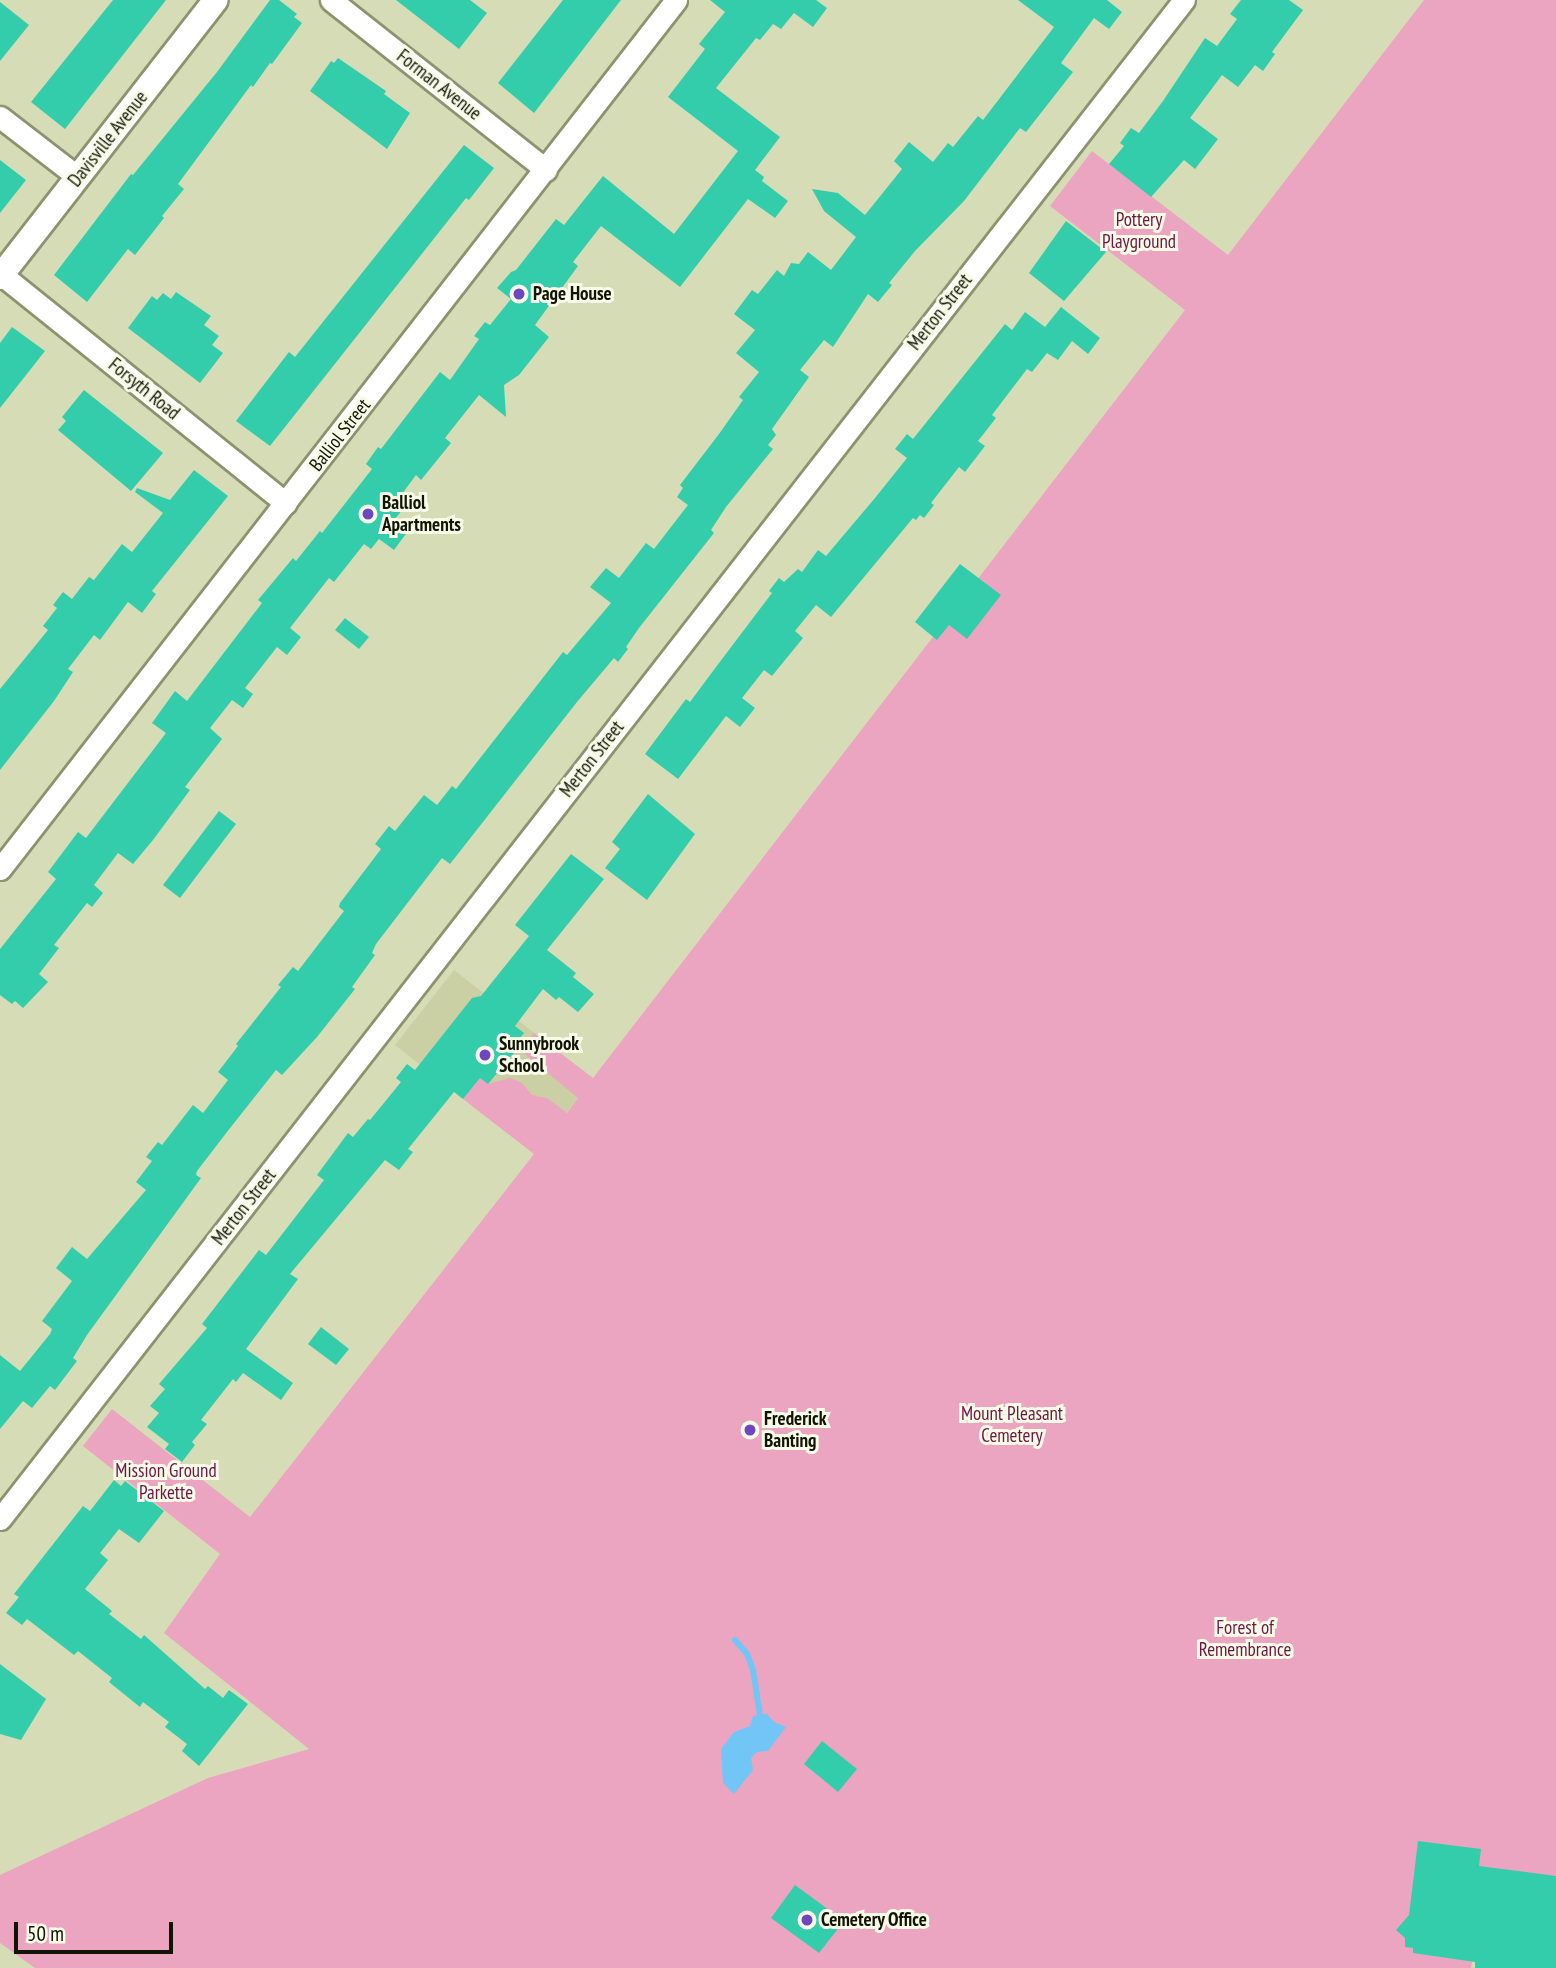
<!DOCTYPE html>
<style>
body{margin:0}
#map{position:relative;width:1556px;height:1968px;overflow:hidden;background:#d6dcb6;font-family:"PT Sans Narrow",sans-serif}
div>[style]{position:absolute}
.built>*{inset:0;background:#cad0a3}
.green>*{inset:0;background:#eca5c1}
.water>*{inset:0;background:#71c6f5}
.stream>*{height:6px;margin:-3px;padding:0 3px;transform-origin:3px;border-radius:3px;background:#71c6f5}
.building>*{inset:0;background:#34cdac}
.roads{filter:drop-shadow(2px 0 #8d926f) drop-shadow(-2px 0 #8d926f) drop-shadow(0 2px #8d926f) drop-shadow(0 -2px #8d926f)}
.minor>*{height:21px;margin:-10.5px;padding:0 10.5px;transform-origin:10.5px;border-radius:10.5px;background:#fff}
.tertiary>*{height:24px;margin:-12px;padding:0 12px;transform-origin:12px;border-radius:12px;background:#fff}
.dots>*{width:19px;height:19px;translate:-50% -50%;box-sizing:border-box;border:4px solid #f8fbe7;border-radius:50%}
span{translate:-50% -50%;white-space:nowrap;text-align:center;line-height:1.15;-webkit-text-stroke:6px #f8fbe7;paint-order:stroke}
.street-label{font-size:19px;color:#121406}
.park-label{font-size:19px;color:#6f1544}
.poi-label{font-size:19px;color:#121406;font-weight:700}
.left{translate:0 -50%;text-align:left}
.scale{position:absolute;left:14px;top:1922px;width:159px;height:32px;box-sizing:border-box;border:4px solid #121406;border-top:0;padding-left:9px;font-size:21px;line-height:24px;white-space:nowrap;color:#121406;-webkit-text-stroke:5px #f8fbe7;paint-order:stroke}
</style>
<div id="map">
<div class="built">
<i style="clip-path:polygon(454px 970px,593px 1079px,534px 1154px,395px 1045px)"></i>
</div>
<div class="green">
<i style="clip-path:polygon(1424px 0,1556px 0,1556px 1939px,1477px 1933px,1471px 1968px,35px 1968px,0 1943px,0 1875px,208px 1778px,309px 1749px,164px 1633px,220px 1554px,83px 1446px,112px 1409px,250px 1517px,534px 1154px,463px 1099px,480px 1078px,488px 1084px,510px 1078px,522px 1083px,532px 1095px,547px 1098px,567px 1113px,578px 1098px,520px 1050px,534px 1033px,593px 1078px,1185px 310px,1050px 206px,1092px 151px,1228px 255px)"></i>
</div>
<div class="water">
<i style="clip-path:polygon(767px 1714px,774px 1722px,786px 1727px,768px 1751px,757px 1752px,751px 1758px,753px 1770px,734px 1794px,723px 1783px,721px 1749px,734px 1732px,750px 1726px,753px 1716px)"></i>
</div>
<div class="stream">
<i style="left:735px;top:1640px;width:18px;rotate:49deg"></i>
<i style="left:747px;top:1654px;width:17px;rotate:69deg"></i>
<i style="left:753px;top:1670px;width:46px;rotate:81.2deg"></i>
</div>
<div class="building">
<i style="clip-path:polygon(113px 0,166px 0,65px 129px,31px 102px)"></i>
<i style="clip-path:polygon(270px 0,279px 0,297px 14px,294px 17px,302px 23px,272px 64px,270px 63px,253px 87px,251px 85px,178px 184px,184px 189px,162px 216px,164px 218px,135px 255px,128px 249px,87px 302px,54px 275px,131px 174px,133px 175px,217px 72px)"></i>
<i style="clip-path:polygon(396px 0,470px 0,487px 13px,459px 49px)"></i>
<i style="clip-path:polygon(563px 0,621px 0,534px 113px,498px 83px)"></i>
<i style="clip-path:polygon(710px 0,816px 0,827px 8px,813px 27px,794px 13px,781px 29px,773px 24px,760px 40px,756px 38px,716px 88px,780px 137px,755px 170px,764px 177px,762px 181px,788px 201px,775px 218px,748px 199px,680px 287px,601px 226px,573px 262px,578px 266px,535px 325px,549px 337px,519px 375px,504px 385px,506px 417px,479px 395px,445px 438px,451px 443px,421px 480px,416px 475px,396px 502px,404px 508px,394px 520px,408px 531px,394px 550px,379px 539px,371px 549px,364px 544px,334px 582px,329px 578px,290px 628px,301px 637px,287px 655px,277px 647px,245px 688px,253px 694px,243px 708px,232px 700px,210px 728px,222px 739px,185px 787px,190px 790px,153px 840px,133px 864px,118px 853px,94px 885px,103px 893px,92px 907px,87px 903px,54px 945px,59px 948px,39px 974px,48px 982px,23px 1008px,15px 1001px,12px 1004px,0 995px,0 949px,56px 879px,48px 872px,78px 832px,86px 838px,166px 733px,152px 723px,175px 691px,187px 701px,262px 603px,258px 600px,293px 558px,296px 561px,320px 531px,322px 533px,372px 469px,366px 464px,378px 447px,381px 449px,440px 372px,450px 380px,479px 339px,474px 336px,485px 322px,490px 325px,511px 299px,497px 288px,511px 272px,516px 270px,556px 219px,564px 225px,603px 176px,674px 234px,738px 151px,668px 97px,705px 49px,699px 44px,725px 12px)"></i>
<i style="clip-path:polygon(1018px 0,1107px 0,1122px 12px,1109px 29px,1094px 18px,1061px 63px,1073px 72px,1026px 132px,1020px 128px,964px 201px,915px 251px,889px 283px,892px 285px,878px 302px,868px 294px,833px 347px,824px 340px,800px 370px,809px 377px,772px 429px,776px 435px,768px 445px,773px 449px,726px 507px,711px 530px,714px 533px,639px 628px,626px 647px,628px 649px,618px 662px,614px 658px,577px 702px,450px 864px,442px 858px,376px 944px,372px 953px,375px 955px,352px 987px,355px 989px,317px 1037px,282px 1075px,276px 1070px,227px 1132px,197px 1171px,196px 1175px,201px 1178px,87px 1335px,73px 1358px,77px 1361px,55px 1390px,50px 1386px,32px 1408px,23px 1401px,0 1429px,0 1355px,20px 1371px,50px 1334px,52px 1329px,42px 1321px,72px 1281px,56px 1268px,72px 1247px,87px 1259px,146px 1190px,136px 1182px,152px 1161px,146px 1157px,158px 1142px,162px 1145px,193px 1105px,203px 1113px,228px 1080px,218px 1072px,238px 1046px,236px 1044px,281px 987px,278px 985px,293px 967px,298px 971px,344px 911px,339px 907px,340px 903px,381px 849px,375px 844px,389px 826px,395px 831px,424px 795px,437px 805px,452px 786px,456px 789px,563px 652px,567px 655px,611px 603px,590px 587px,606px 568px,619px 578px,646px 543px,654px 549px,688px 505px,677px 497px,683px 488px,680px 485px,719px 434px,743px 400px,739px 397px,759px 372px,736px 353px,755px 330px,734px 314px,752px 290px,758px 294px,777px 270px,784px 276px,791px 263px,799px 264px,808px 252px,831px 270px,856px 237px,824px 211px,812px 189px,838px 193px,865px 215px,902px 169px,894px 161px,909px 142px,933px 162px,948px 143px,953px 147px,978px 116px,983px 120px,1054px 27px)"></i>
<i style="clip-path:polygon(1241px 0,1289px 0,1303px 10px,1272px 52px,1275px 54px,1263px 71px,1255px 65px,1238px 87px,1222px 75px,1190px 118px,1218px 139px,1195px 169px,1184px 160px,1151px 197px,1109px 164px,1124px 146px,1120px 143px,1131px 128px,1139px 133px,1163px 101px,1205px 38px,1217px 46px,1237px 19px,1230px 14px)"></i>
<i style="clip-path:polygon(0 2px,29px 25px,0 61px)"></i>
<i style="clip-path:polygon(338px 58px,386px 91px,384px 94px,410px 113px,387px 149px,310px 91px,331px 61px,334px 63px)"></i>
<i style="clip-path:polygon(464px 145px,494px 168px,469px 200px,466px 198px,270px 446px,236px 421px,289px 352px,295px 357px)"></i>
<i style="clip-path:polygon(0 160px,26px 180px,0 213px)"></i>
<i style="clip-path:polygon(1066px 221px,1106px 252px,1064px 301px,1029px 273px)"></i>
<i style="clip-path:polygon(176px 292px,211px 316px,204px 325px,219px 336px,212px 345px,223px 353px,200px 383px,128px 328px,152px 296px,157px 300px,163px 293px,171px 299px)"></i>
<i style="clip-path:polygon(1061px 307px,1100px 338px,1088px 354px,1072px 341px,1058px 360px,1047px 353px,1032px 372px,1027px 369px,992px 415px,996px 418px,978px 441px,985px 446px,965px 472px,959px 467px,931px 503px,934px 505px,924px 518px,920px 515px,916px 520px,913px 518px,831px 617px,816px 605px,795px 631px,803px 638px,772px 676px,764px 670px,742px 698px,755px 708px,740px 727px,726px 716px,678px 779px,645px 754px,686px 699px,690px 702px,713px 671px,772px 593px,769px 591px,779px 578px,784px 582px,798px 569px,802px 572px,818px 550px,826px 556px,875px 498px,907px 458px,895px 449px,907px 434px,913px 439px,1005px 324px,1012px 330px,1025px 312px,1045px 327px)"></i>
<i style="clip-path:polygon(12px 327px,45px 351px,0 408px,0 343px)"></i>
<i style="clip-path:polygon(84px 390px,163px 453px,131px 491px,58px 430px,66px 421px,62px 417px)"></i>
<i style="clip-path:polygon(194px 470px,228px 496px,152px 591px,156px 594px,142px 613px,128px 602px,100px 640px,94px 635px,68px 669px,73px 672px,54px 701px,0 770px,0 689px,48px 630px,43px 626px,57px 608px,53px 605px,63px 592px,72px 599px,89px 577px,94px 580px,122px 544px,132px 552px,163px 513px,135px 492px,137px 488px,170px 500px)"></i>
<i style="clip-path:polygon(960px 564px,1001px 595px,967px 639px,949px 625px,937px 640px,915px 622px)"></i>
<i style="clip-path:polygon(345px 618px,369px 637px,359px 649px,335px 630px)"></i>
<i style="clip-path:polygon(648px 794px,695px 834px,647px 900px,605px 868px,620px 849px,612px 842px)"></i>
<i style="clip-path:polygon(219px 811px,236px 824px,180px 898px,163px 885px)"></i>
<i style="clip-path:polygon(571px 854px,604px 879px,547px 950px,576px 973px,573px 977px,594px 994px,578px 1012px,559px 997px,556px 1000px,543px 989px,515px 1026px,524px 1033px,510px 1050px,514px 1053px,488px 1084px,480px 1078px,463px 1099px,454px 1092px,408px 1149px,413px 1152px,399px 1170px,385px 1160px,290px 1274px,298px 1279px,246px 1349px,293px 1383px,281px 1400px,243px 1373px,236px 1382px,233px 1379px,201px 1420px,207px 1424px,192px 1442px,195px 1445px,182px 1462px,165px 1449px,169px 1444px,147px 1427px,159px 1413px,150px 1406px,165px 1389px,159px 1384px,207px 1328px,202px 1324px,259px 1250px,266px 1255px,324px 1180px,317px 1175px,348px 1133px,353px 1137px,368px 1119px,370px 1120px,401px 1082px,396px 1078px,407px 1064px,415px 1070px,472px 998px,481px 996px,529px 936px,515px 925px)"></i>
<i style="clip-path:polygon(321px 1327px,349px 1349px,336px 1365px,308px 1344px)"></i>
<i style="clip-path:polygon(114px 1480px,121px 1486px,125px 1481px,164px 1511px,139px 1543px,119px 1529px,100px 1553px,108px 1560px,85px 1589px,112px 1611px,109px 1614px,141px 1639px,144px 1635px,205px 1689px,208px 1686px,223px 1698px,229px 1690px,248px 1704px,199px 1766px,182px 1751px,187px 1744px,165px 1727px,169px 1722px,143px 1702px,140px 1707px,109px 1682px,112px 1678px,78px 1651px,74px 1655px,27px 1619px,22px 1625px,6px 1613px,19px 1597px,14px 1594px,83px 1506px,90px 1511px)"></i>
<i style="clip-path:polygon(0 1664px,46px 1699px,21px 1740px,0 1734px)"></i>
<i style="clip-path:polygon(822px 1741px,857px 1769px,838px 1792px,804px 1764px)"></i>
<i style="clip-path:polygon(1418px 1841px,1481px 1849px,1479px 1866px,1556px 1876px,1556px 1968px,1475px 1968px,1475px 1962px,1413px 1953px,1413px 1948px,1405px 1947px,1405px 1938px,1396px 1930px,1409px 1915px)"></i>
<i style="clip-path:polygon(795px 1885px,844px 1921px,819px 1953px,771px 1918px)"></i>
</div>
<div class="roads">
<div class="minor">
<i style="left:331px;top:0;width:274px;rotate:38.3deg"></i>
<i style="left:0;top:117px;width:98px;rotate:37.6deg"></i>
<i style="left:2px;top:275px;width:364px;rotate:38.8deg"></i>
<i style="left:0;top:869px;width:1101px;rotate:-52.12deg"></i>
<i style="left:0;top:1519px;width:1926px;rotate:-52.07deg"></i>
</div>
<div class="tertiary">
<i style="left:0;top:277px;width:351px;rotate:-52.1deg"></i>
</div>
</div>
<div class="dots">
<i style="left:519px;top:294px;background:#6e47bf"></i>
<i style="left:368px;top:514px;background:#6e47bf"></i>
<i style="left:485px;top:1055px;background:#6e47bf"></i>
<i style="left:750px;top:1430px;background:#6e47bf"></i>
<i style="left:807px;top:1920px;background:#6e47bf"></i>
</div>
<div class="street-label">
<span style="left:439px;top:85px;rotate:38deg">Forman Avenue</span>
<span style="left:108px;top:139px;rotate:-52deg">Davisville Avenue</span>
<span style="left:940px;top:312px;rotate:-52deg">Merton Street</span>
<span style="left:144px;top:389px;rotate:39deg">Forsyth Road</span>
<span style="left:340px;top:435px;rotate:-52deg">Balliol Street</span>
<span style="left:592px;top:759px;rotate:-52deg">Merton Street</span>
<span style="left:244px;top:1207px;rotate:-52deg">Merton Street</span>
</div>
<div class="park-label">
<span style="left:1139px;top:231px">Pottery<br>Playground</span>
<span style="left:1012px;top:1425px">Mount Pleasant<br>Cemetery</span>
<span style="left:166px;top:1482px">Mission Ground<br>Parkette</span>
<span style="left:1245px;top:1639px">Forest of<br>Remembrance</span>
</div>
<div class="poi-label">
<span class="left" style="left:533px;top:294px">Page House</span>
<span class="left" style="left:382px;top:514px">Balliol<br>Apartments</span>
<span class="left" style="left:499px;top:1055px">Sunnybrook<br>School</span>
<span class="left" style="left:764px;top:1430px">Frederick<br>Banting</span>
<span class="left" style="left:821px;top:1920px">Cemetery Office</span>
</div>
<div class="scale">50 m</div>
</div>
